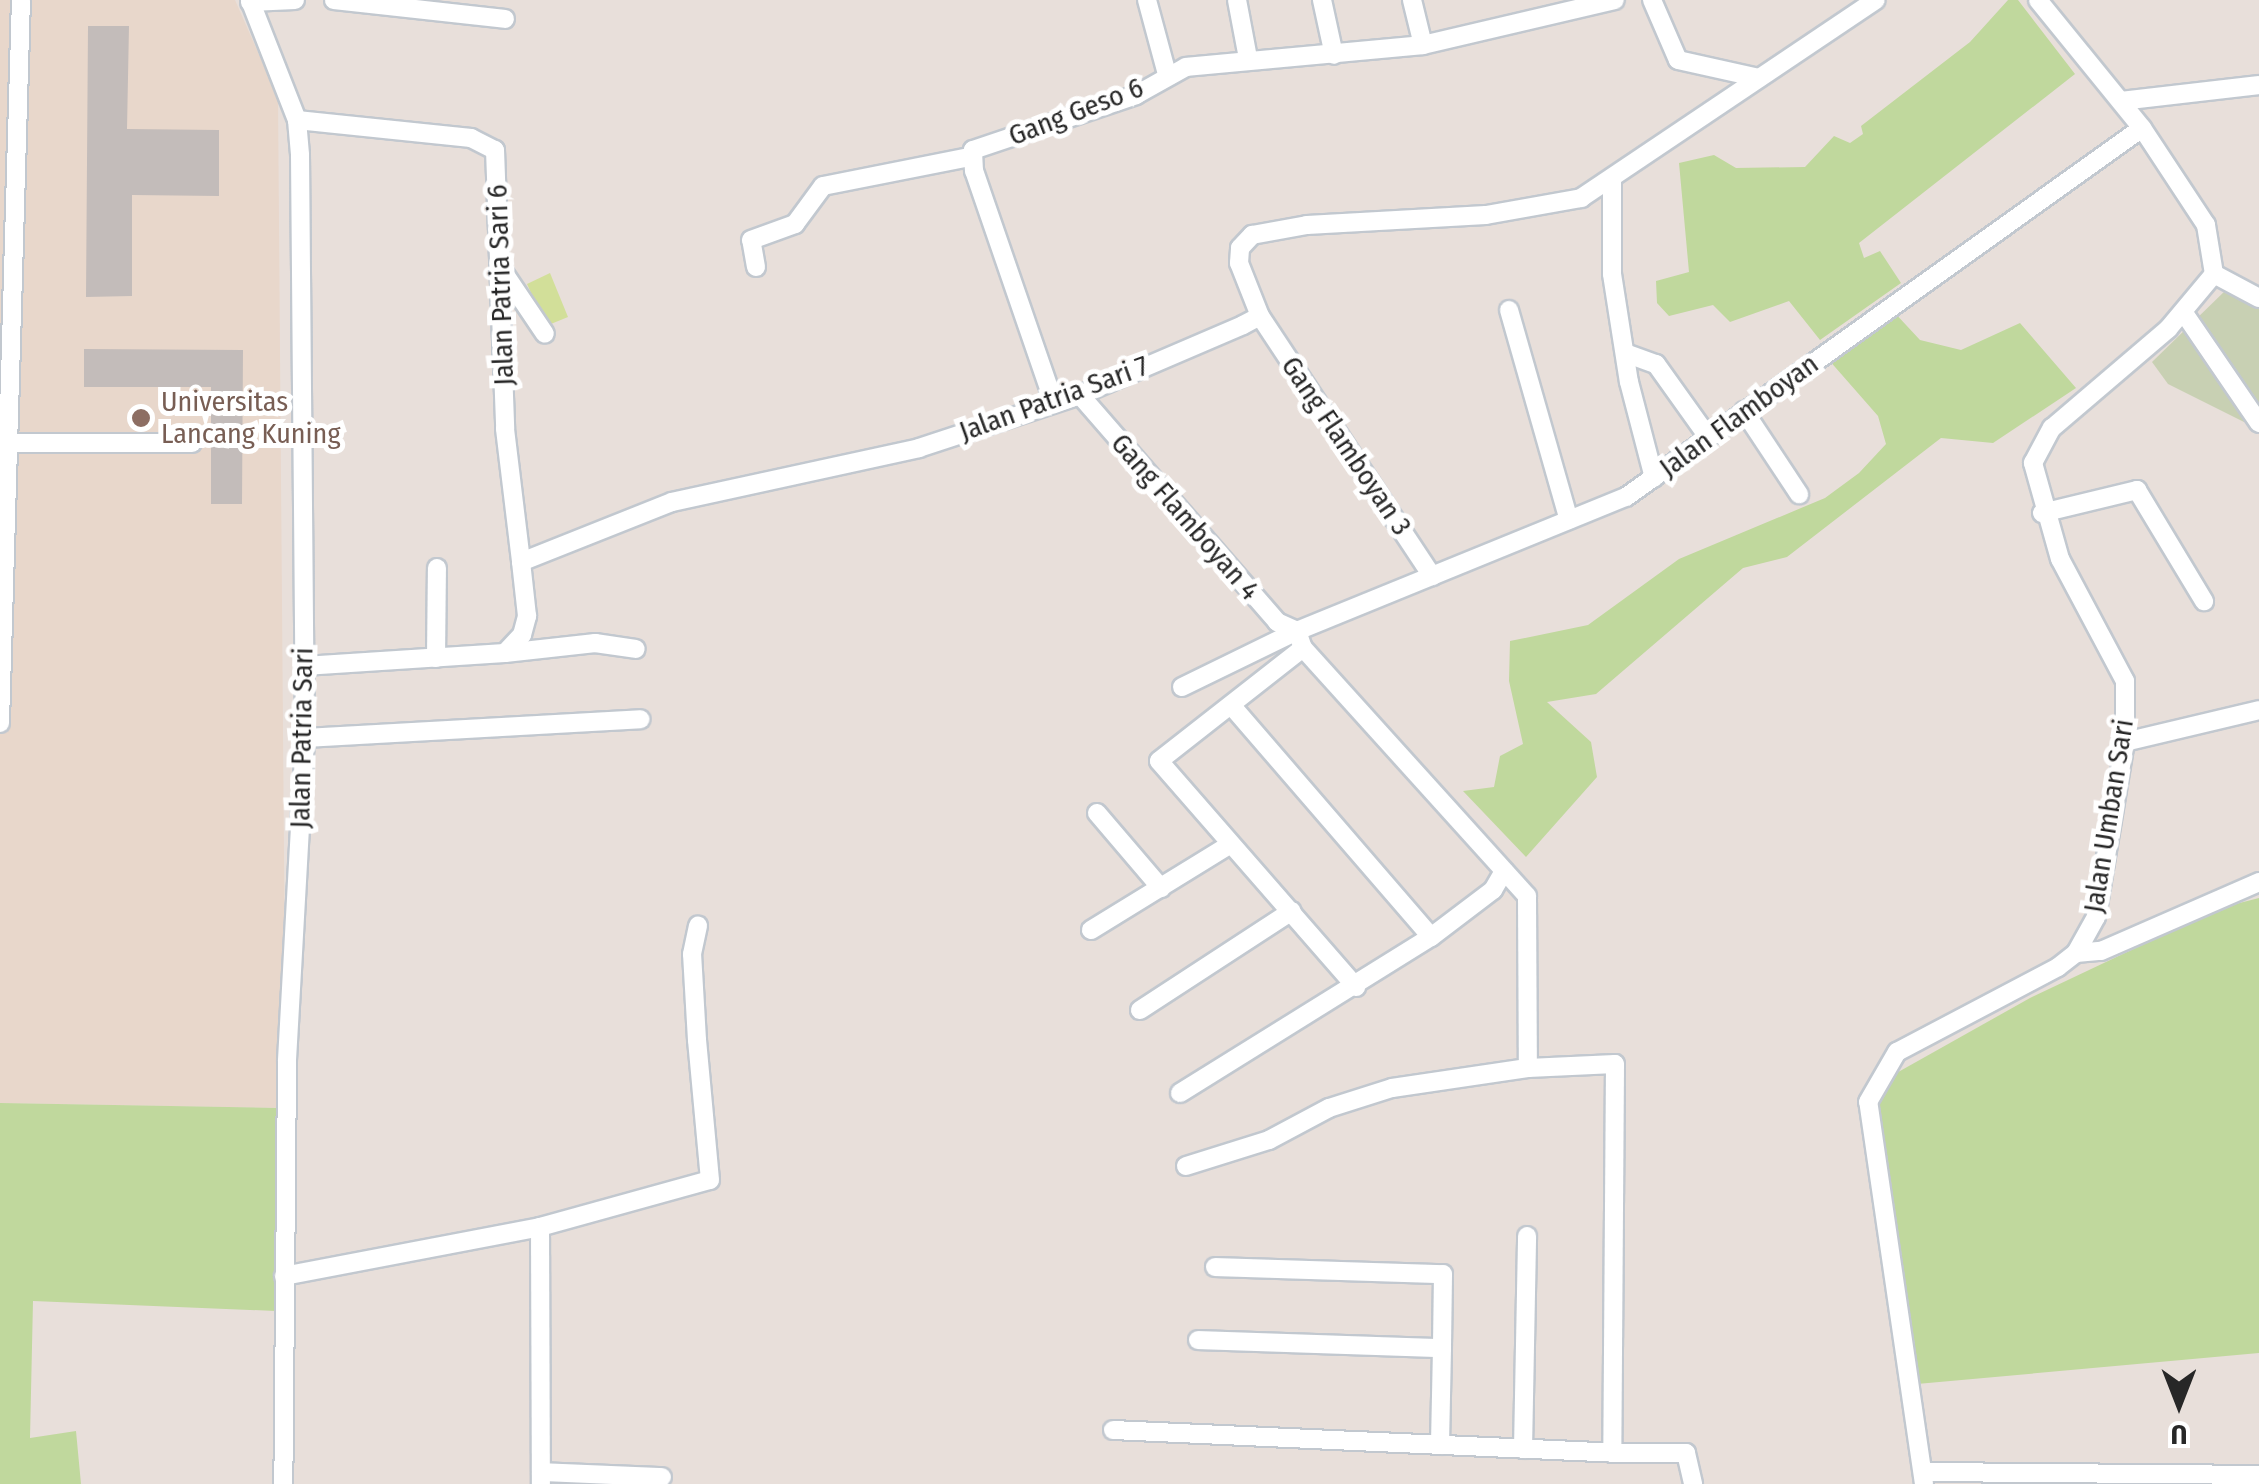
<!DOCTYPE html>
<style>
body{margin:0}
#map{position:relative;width:2259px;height:1484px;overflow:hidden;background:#e8dfda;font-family:"Fira Sans Condensed",sans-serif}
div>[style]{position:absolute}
.education>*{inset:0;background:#e8d7cb}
.green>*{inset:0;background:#c0d89d}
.cemetery>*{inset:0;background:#c8d0b3}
.pitch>*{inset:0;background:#d2df99}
.building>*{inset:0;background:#c3bcba}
.roads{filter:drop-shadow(2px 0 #c2c8cf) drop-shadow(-2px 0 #c2c8cf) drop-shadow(0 2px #c2c8cf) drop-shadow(0 -2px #c2c8cf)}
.minor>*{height:18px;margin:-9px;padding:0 9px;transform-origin:9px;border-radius:9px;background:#fff}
.dots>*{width:28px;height:28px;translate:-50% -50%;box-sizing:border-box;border:5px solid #fff;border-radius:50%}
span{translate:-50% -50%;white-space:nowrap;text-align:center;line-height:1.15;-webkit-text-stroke:10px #fff;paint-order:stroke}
.street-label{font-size:28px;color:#272727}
.education-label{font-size:28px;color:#785e54}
.left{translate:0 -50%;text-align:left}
.north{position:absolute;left:2129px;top:1354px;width:100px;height:100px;-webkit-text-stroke:8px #fff;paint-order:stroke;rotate:180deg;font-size:28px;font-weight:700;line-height:40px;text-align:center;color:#272727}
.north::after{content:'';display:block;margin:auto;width:35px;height:45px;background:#272727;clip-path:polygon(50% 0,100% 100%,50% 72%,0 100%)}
</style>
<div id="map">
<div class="education">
<i style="clip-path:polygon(0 0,235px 0,278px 98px,286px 1108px,0 1103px)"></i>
</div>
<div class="green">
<i style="clip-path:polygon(2008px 0,2018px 0,2075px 74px,1859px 243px,1864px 258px,1880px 251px,1901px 283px,1820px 340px,1789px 301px,1730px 322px,1713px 305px,1669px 316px,1657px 303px,1656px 281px,1689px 272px,1679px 163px,1714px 155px,1736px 168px,1805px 167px,1834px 136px,1850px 143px,1863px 134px,1861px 126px,1970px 42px)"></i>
<i style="clip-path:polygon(1893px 311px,1920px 340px,1961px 350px,2020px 323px,2076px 388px,1993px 443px,1941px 438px,1787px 557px,1743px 568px,1596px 694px,1547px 702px,1591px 742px,1597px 777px,1526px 857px,1463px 791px,1494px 787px,1500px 756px,1523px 744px,1509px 681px,1510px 641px,1588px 625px,1679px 559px,1825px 498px,1859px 473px,1886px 444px,1878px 416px,1828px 359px)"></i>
<i style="clip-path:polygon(2259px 898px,2259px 1353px,1917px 1384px,1877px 1118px,1884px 1080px,2030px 998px,2220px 908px)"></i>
<i style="clip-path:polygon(0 1103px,277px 1108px,276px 1311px,33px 1301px,30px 1438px,76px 1431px,81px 1484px,0 1484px)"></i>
</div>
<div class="cemetery">
<i style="clip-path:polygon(2229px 287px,2259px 308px,2259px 417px,2244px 422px,2168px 384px,2152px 362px)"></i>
</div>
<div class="pitch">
<i style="clip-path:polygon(550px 273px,568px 317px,546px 326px,527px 284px)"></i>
</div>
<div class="building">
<i style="clip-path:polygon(88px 26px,129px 26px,127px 129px,219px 130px,219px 196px,132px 195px,132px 296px,86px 297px)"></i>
<i style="clip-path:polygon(84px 349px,243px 350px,242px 504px,211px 504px,211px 387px,84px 387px)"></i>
</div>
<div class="roads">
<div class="minor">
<i style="left:250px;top:0;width:129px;rotate:68.6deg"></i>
<i style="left:297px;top:120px;width:35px;rotate:85deg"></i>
<i style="left:300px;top:155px;width:583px;rotate:89.51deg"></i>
<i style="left:305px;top:738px;width:324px;rotate:93.2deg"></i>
<i style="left:287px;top:1062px;width:422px;rotate:90.5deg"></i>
<i style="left:334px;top:0;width:172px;rotate:6.3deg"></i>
<i style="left:1147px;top:0;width:77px;rotate:74.9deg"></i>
<i style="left:1237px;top:0;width:59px;rotate:79.3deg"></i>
<i style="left:1322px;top:0;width:56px;rotate:77.7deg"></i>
<i style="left:1412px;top:0;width:46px;rotate:76.3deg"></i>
<i style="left:1652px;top:0;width:65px;rotate:66.6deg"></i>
<i style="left:1678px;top:60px;width:83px;rotate:12.5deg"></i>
<i style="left:250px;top:2px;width:45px;rotate:-2.5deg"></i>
<i style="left:2121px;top:101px;width:139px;rotate:-6.6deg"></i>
<i style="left:297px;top:120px;width:175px;rotate:5.9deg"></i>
<i style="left:471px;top:138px;width:27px;rotate:27deg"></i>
<i style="left:495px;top:150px;width:279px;rotate:87.9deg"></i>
<i style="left:505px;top:429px;width:134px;rotate:83.1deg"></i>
<i style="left:1612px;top:179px;width:95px;rotate:90deg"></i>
<i style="left:1612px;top:274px;width:109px;rotate:81.1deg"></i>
<i style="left:1629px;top:382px;width:99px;rotate:75.4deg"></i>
<i style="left:756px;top:267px;width:27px;rotate:-100deg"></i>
<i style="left:751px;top:240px;width:47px;rotate:-20deg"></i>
<i style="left:795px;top:224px;width:47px;rotate:-53.6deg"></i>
<i style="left:823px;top:186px;width:150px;rotate:-11.2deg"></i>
<i style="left:504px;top:273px;width:73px;rotate:56.1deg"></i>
<i style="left:2214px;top:274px;width:51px;rotate:28.1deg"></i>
<i style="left:1509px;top:310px;width:218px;rotate:74.1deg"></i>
<i style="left:2184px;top:313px;width:133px;rotate:55.7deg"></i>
<i style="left:1260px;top:316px;width:312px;rotate:56.5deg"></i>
<i style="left:1625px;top:353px;width:33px;rotate:20deg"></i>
<i style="left:1656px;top:364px;width:90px;rotate:54.5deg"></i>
<i style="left:1080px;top:395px;width:301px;rotate:49deg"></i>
<i style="left:1277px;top:622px;width:22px;rotate:24deg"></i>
<i style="left:1053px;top:400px;width:242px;rotate:-109deg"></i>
<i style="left:974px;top:171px;width:21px;rotate:-93deg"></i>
<i style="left:973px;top:150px;width:172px;rotate:-18.6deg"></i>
<i style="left:1136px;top:95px;width:57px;rotate:-29.2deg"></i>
<i style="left:1186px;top:67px;width:238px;rotate:-5.3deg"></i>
<i style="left:1423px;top:45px;width:197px;rotate:-13.2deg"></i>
<i style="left:1744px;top:411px;width:100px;rotate:56.5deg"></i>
<i style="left:8px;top:443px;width:184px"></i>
<i style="left:2042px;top:513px;width:98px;rotate:-13.6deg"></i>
<i style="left:2137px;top:490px;width:130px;rotate:58.9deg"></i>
<i style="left:1297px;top:631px;width:18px;rotate:71deg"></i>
<i style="left:1303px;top:648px;width:334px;rotate:47.9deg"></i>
<i style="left:1527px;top:896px;width:172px;rotate:89.7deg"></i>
<i style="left:1303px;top:648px;width:183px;rotate:141.9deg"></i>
<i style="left:1159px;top:761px;width:300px;rotate:48.9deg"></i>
<i style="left:505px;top:653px;width:91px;rotate:-6.3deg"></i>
<i style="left:595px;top:643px;width:41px;rotate:8.3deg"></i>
<i style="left:436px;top:658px;width:90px;rotate:-89.4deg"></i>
<i style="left:304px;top:666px;width:201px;rotate:-3.7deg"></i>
<i style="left:505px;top:653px;width:25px;rotate:-47deg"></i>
<i style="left:522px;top:635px;width:20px;rotate:-75deg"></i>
<i style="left:527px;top:616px;width:54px;rotate:-96.3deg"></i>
<i style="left:521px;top:562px;width:162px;rotate:-21.7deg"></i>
<i style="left:672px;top:502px;width:253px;rotate:-12.3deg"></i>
<i style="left:919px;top:448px;width:169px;rotate:-18.2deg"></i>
<i style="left:1080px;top:395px;width:177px;rotate:-23.2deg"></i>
<i style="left:1243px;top:325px;width:19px;rotate:-28deg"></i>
<i style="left:1260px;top:316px;width:57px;rotate:-111.6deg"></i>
<i style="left:1239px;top:263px;width:15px;rotate:-86deg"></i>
<i style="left:1240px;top:248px;width:18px;rotate:-47deg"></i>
<i style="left:1252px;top:235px;width:56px;rotate:-10.3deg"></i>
<i style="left:1307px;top:225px;width:179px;rotate:-3.2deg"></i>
<i style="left:1486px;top:215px;width:97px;rotate:-10.1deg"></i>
<i style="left:1581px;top:198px;width:355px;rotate:-33.9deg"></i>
<i style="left:1182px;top:687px;width:128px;rotate:-26deg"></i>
<i style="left:1297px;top:631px;width:355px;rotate:-22.2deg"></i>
<i style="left:1626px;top:497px;width:634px;rotate:-35.57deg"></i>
<i style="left:1231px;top:705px;width:306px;rotate:49.2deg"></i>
<i style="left:0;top:723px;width:723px;rotate:-88.34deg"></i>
<i style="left:305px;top:738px;width:336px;rotate:-3.2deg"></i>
<i style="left:2125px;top:742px;width:138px;rotate:-13.4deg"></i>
<i style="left:1097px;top:813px;width:99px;rotate:49.5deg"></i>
<i style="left:1091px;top:930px;width:162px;rotate:-31.6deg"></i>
<i style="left:2076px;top:953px;width:25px;rotate:-5deg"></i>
<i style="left:2101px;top:951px;width:172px;rotate:-23.6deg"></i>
<i style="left:1140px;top:1010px;width:181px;rotate:-33.1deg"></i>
<i style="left:1180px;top:1093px;width:296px;rotate:-31.9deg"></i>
<i style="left:1431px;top:937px;width:78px;rotate:-37.2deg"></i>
<i style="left:1493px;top:890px;width:22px;rotate:-60deg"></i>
<i style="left:1186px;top:1166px;width:87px;rotate:-17.4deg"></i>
<i style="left:1269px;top:1140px;width:68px;rotate:-28.1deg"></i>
<i style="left:1329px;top:1108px;width:66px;rotate:-17.6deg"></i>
<i style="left:1392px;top:1088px;width:137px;rotate:-8.4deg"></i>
<i style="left:1528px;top:1068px;width:87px;rotate:-2.6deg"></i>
<i style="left:1615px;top:1064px;width:389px;rotate:90.4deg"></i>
<i style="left:1612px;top:1453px;width:74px"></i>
<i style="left:1686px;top:1453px;width:32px;rotate:77deg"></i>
<i style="left:540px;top:1227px;width:257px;rotate:89.8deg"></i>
<i style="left:1215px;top:1267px;width:228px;rotate:1.8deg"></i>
<i style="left:1443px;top:1274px;width:74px;rotate:90.8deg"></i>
<i style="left:284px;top:1276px;width:261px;rotate:-10.8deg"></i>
<i style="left:540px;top:1227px;width:176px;rotate:-15.5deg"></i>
<i style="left:710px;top:1180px;width:141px;rotate:-95.3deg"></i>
<i style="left:697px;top:1040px;width:86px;rotate:-93.3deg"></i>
<i style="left:692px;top:954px;width:29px;rotate:-78deg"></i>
<i style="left:1198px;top:1340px;width:244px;rotate:1.9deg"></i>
<i style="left:1442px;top:1348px;width:97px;rotate:91.2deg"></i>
<i style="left:1113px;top:1430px;width:500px;rotate:2.6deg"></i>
<i style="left:1523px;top:1449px;width:213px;rotate:-88.9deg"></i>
<i style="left:541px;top:1472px;width:121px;rotate:2.4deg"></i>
<i style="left:1924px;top:1472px;width:335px;rotate:0.5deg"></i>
<i style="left:1924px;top:1484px;width:386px;rotate:-98.3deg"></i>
<i style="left:1868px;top:1102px;width:58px;rotate:-59.9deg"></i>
<i style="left:1897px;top:1052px;width:182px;rotate:-27.8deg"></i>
<i style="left:2058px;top:967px;width:23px;rotate:-38deg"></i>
<i style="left:2076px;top:953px;width:41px;rotate:-60.9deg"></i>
<i style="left:2096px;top:917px;width:177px;rotate:-80.6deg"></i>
<i style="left:2125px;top:742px;width:61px;rotate:-90deg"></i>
<i style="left:2125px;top:681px;width:138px;rotate:-118deg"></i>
<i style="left:2060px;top:559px;width:100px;rotate:-105.7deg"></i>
<i style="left:2033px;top:463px;width:40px;rotate:-62deg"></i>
<i style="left:2052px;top:428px;width:153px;rotate:-40.5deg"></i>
<i style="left:2168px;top:329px;width:72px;rotate:-50.1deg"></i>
<i style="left:2214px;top:274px;width:50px;rotate:-99.3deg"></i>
<i style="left:2206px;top:225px;width:116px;rotate:-123.4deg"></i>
<i style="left:2142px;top:128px;width:165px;rotate:-129.1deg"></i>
</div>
</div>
<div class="dots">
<i style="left:141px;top:418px;background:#8d6e63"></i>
</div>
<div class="street-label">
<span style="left:1076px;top:112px;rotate:-21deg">Gang Geso 6</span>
<span style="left:501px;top:285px;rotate:-92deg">Jalan Patria Sari 6</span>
<span style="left:1054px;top:399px;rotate:-20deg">Jalan Patria Sari 7</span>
<span style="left:1739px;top:416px;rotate:-36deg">Jalan Flamboyan</span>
<span style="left:1346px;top:446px;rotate:56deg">Gang Flamboyan 3</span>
<span style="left:1185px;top:517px;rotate:49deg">Gang Flamboyan 4</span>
<span style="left:302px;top:738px;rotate:-89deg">Jalan Patria Sari</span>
<span style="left:2109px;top:816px;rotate:-81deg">Jalan Umban Sari</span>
</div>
<div class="education-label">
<span class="left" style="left:161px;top:418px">Universitas<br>Lancang Kuning</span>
</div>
<div class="north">U</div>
</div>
